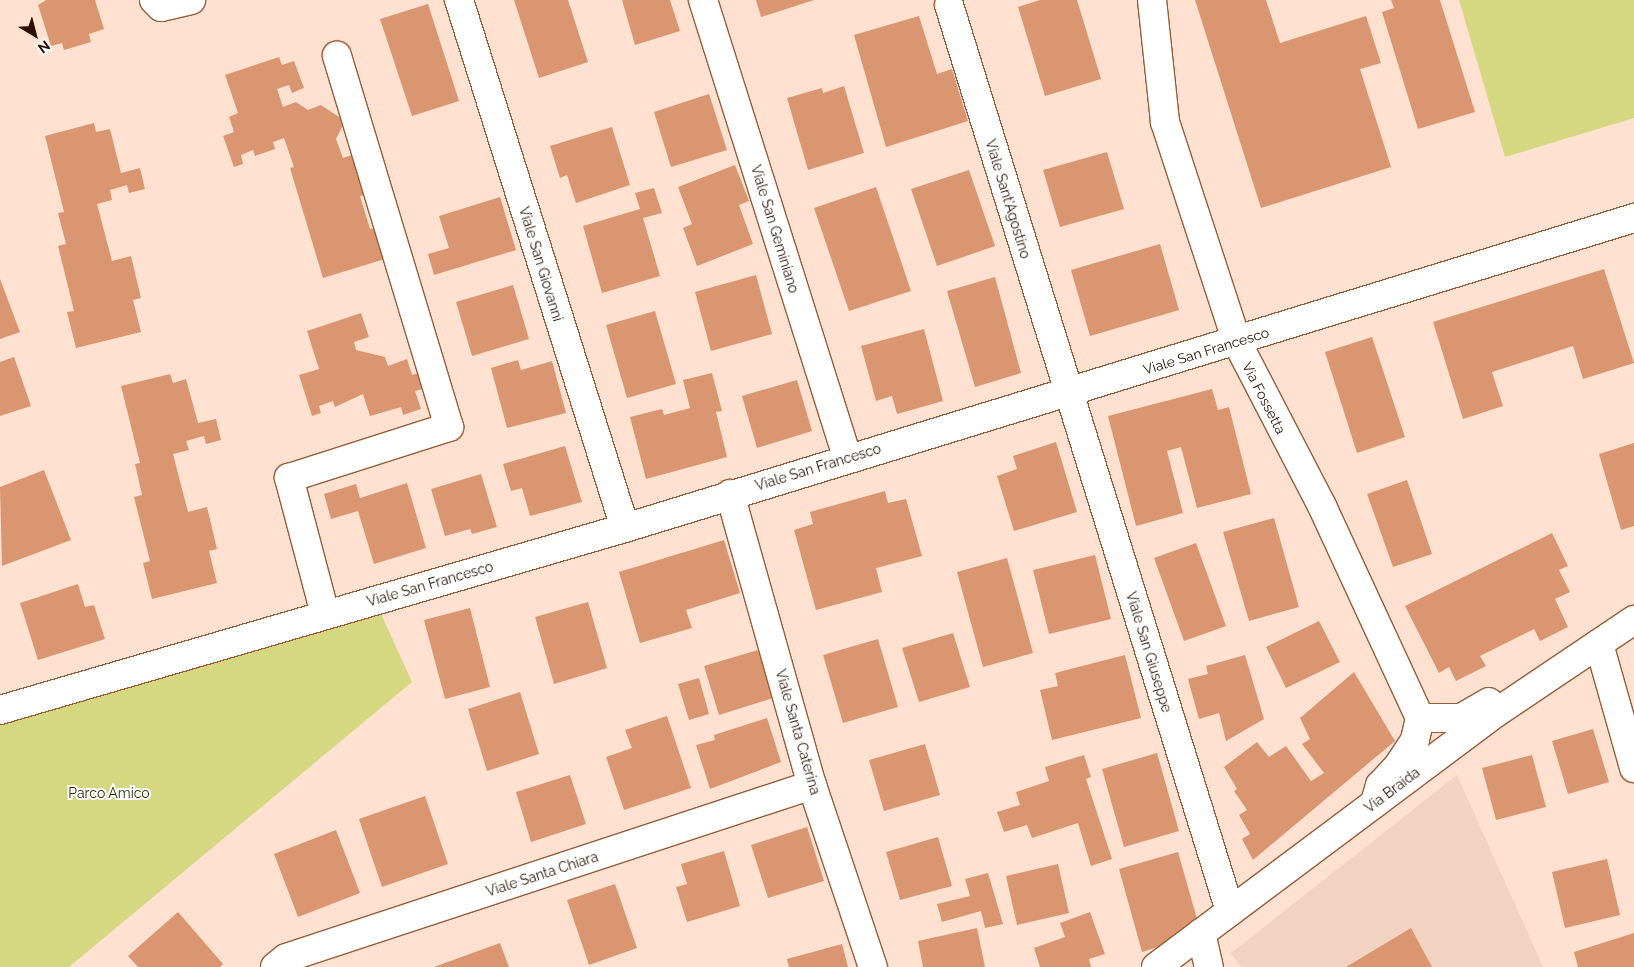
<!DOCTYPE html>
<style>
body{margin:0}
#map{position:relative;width:1634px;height:967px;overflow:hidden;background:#fee1d1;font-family:Raleway,sans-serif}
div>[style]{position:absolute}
.built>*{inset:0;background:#f2d2c1}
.green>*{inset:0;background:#d5d881}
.building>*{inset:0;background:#d99670}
.roads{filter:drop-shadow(1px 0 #995c37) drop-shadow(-1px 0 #995c37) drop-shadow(0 1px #995c37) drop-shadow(0 -1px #995c37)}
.minor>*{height:28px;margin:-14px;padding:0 14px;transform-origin:14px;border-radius:14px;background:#fff}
span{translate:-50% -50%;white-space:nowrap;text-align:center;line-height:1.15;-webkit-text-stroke:4px #fff;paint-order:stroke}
.street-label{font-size:14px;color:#291103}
.park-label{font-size:14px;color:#2f3008}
.north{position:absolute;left:10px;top:10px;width:50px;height:50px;-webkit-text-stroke:4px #fff;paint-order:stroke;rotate:143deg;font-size:14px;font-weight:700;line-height:20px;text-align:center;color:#291103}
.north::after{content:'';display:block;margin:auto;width:18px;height:22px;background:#291103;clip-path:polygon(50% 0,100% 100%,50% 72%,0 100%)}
</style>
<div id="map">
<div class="built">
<i style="clip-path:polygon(1457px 775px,1543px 967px,1241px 967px,1231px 953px)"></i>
</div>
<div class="green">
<i style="clip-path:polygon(1459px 0,1634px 0,1634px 118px,1505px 157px)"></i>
<i style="clip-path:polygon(372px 594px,412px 682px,69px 967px,0 967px,0 712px)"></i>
</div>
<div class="building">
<i style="clip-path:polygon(46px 0,95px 0,104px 29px,89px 34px,91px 42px,64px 50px,62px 43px,51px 46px,38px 5px)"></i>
<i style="clip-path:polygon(514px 0,568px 0,588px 62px,539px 78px)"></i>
<i style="clip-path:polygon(622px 0,670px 0,680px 31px,635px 45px)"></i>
<i style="clip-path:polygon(756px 0,814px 0,761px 17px)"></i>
<i style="clip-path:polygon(1040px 0,1077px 0,1101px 79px,1045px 96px,1018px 7px)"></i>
<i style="clip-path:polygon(1195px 0,1266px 0,1280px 43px,1366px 16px,1381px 63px,1360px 69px,1391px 167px,1261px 208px)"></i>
<i style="clip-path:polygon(1391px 0,1440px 0,1475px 112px,1418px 129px,1382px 12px,1394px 8px)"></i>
<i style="clip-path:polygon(428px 4px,459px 101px,412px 116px,380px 19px)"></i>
<i style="clip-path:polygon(919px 16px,937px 74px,952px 69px,968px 121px,886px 147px,854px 35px)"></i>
<i style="clip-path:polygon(279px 57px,282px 65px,294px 61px,304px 88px,292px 93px,289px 85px,277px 89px,283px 107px,296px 102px,308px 110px,321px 105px,345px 121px,336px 139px,343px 158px,358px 153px,370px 194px,360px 196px,370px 229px,379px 227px,388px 258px,323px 278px,290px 168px,294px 167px,284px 138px,273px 142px,275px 149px,255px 156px,253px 150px,241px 155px,243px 164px,234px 167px,223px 136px,234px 132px,229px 117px,238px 113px,225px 75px)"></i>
<i style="clip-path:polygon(844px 86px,864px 153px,808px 170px,787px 98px,822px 88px,823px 93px)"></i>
<i style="clip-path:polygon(709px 94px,727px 150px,671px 167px,654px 112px)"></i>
<i style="clip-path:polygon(94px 123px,96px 132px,110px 129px,121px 173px,140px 168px,145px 189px,129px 193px,127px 185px,110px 190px,112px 200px,97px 204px,112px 261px,131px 256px,141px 298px,133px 300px,141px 332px,76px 348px,67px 312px,74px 311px,58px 246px,66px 244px,58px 213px,64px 212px,45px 136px)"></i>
<i style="clip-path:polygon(612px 127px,630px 185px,576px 203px,567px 175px,560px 178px,550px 146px)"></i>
<i style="clip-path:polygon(1107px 152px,1124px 209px,1060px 227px,1043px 170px)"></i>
<i style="clip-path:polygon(735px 165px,749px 201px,739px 205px,753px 244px,697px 266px,683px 228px,692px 224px,678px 187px)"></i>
<i style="clip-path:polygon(969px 170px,995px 246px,937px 266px,911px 189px)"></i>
<i style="clip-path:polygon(876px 187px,911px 291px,849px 311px,814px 208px)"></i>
<i style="clip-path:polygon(654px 188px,662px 213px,643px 218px,660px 276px,602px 293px,583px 226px,640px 209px,635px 193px)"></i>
<i style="clip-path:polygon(500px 197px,516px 250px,434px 275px,428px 254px,449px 248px,439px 216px)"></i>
<i style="clip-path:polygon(1160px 244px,1179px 310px,1090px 336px,1071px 270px)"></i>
<i style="clip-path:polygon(1604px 269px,1634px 363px,1583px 379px,1573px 346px,1492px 372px,1503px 406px,1463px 419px,1433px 322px)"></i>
<i style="clip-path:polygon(756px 275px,772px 334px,711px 351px,695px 292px)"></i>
<i style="clip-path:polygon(995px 277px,1021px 373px,975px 387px,947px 291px)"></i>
<i style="clip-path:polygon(0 279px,20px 332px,0 339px)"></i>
<i style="clip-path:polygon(513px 285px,529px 339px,472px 356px,456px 302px)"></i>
<i style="clip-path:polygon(655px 311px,676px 384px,627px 398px,606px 325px)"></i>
<i style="clip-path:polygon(361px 313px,369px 337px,354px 342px,356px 350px,385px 357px,388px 366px,407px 359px,412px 375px,422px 372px,427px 388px,415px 391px,421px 409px,403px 415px,401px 407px,370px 416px,363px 394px,335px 407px,333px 401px,319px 406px,321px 413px,312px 416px,299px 375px,319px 369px,307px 331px)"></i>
<i style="clip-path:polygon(924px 329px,943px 401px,897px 414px,892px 396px,876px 401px,861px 346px)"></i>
<i style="clip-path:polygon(1372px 337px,1405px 437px,1357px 453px,1325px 352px)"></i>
<i style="clip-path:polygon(14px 357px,31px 406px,0 416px,0 362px)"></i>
<i style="clip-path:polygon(518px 360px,521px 370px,552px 361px,566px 413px,507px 428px,491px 368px)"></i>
<i style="clip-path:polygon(712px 373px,722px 411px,716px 412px,727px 457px,646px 479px,630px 417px,662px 409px,664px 415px,690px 408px,683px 380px)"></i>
<i style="clip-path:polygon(170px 374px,173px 383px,186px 379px,198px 423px,216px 419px,221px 440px,206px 444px,204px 436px,186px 441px,189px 450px,173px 454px,188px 512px,207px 507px,217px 549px,209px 551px,217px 583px,152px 599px,143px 563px,150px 561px,134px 497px,142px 495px,135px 464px,140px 463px,121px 386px)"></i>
<i style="clip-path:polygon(797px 380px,812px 431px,757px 448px,742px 396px)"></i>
<i style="clip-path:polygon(1212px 389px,1218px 410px,1229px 407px,1251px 494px,1197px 508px,1181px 447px,1167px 451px,1183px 513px,1136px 526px,1108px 416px)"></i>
<i style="clip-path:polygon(1056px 442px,1077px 512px,1014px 531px,997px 476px,1017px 469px,1013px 456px)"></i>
<i style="clip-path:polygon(1634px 443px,1634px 526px,1621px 530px,1599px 454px)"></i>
<i style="clip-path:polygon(565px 446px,582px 502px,530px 516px,522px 488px,511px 491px,503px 464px)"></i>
<i style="clip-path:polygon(44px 470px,71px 540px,2px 566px,0 487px)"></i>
<i style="clip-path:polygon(481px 474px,497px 527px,472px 534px,470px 529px,445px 536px,431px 489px)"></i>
<i style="clip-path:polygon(1407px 480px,1432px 554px,1393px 567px,1367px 494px)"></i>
<i style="clip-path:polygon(407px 483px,426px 548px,374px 564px,358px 511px,331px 519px,324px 494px,356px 484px,360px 498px)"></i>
<i style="clip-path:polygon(885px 491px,888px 503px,906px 499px,922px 556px,876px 568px,882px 592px,816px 610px,794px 530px,813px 524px,810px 512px)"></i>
<i style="clip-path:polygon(1274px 518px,1299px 607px,1249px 621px,1223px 532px)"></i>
<i style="clip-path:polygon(1552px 533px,1568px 566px,1559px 570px,1570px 592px,1555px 599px,1568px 627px,1540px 641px,1534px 629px,1480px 656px,1486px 666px,1456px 681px,1449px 667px,1439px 673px,1405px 606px)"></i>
<i style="clip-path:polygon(724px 540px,740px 593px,686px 610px,692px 628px,640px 643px,619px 572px)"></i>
<i style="clip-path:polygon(1196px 543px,1226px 626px,1184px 641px,1154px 558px)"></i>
<i style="clip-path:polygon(1095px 555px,1111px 619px,1049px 634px,1033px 570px)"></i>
<i style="clip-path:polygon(1007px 558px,1033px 653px,983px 667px,957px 572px)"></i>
<i style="clip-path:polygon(78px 584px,85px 607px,94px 605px,105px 639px,38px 660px,20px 603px)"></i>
<i style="clip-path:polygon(588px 602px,607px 668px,554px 684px,535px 617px)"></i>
<i style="clip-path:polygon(470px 608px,490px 687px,445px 699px,424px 620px)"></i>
<i style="clip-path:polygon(1319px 621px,1340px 662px,1286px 688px,1266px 647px)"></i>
<i style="clip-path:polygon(953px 633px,970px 687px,919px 702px,902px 648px)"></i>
<i style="clip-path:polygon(878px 639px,898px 707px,843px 723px,823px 655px)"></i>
<i style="clip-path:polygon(758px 650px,773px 698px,719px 715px,704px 666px)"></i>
<i style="clip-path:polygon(1125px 655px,1141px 718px,1052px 740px,1040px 690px,1058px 686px,1055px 673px)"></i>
<i style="clip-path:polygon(1245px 655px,1264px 719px,1226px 741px,1219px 713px,1199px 719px,1188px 679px,1208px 674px,1206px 666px)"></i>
<i style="clip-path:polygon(1354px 672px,1395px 741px,1253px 860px,1242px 839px,1250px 834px,1239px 815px,1247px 810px,1234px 791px,1237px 789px,1224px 767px,1257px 742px,1269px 757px,1286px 746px,1311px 781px,1324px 773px,1302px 744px,1310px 739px,1300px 718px)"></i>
<i style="clip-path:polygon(699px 678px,709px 714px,689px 720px,678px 684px)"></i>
<i style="clip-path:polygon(520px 692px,539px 754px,487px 771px,468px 709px)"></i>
<i style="clip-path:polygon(667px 716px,691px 788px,624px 810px,606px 757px,632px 748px,625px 730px)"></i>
<i style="clip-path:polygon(767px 718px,781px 762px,710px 789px,696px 745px,715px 740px,714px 735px)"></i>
<i style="clip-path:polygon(1593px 729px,1609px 782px,1568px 794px,1552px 741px)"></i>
<i style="clip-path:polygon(925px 744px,940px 795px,884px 811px,869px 760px)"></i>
<i style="clip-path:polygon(1157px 753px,1179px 831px,1124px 847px,1102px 769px)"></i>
<i style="clip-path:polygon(1084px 755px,1091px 777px,1086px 779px,1112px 859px,1091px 866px,1078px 823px,1032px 838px,1027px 825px,1004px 832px,997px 812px,1020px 805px,1016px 792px,1049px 781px,1045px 767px)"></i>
<i style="clip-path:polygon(1532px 755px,1546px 807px,1496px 820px,1482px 768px)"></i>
<i style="clip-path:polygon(570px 775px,586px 824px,531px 842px,516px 792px)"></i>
<i style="clip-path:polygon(425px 796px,448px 864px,382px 887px,359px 819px)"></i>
<i style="clip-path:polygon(807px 827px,824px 881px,768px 898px,751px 845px)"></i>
<i style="clip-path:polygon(336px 830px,360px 893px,298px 917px,274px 854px)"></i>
<i style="clip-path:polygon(938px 837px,952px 886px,900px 900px,886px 852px)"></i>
<i style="clip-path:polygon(724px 851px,740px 906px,687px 922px,676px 887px,687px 884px,681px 864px)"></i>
<i style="clip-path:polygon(1178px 852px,1197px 919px,1164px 945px,1142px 952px,1119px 869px)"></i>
<i style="clip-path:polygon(1607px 859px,1620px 915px,1565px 928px,1552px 872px)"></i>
<i style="clip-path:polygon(1058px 864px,1069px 913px,1017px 925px,1006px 876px)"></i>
<i style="clip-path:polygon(988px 873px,1003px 924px,985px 928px,981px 911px,942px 922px,937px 904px,970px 896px,965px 879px)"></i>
<i style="clip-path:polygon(615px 884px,637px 948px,589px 965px,567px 900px)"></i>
<i style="clip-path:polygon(178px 912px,223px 964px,220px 967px,138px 967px,128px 956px)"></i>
<i style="clip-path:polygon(1090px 912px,1105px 954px,1089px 959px,1091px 967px,1040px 967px,1034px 948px,1065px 937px,1060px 923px)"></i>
<i style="clip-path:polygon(977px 928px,985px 967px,923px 967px,918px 941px)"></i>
<i style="clip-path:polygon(1411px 928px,1432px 967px,1346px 967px)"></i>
<i style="clip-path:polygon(1634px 933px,1634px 967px,1578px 967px,1574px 952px)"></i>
<i style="clip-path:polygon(500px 943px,509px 967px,434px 967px)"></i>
<i style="clip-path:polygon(842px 944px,848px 967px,789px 967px,787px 959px)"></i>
</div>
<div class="roads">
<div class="minor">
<i style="left:154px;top:0;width:10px;rotate:45deg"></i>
<i style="left:161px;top:7px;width:31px;rotate:-13deg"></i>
<i style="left:459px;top:0;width:553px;rotate:72.55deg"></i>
<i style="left:703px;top:0;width:480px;rotate:72.5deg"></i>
<i style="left:1152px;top:0;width:123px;rotate:83.9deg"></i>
<i style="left:1165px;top:122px;width:231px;rotate:71.9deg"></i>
<i style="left:1237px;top:342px;width:185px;rotate:62.6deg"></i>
<i style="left:1322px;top:506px;width:234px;rotate:65.2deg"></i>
<i style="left:1420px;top:718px;width:23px;rotate:103deg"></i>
<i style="left:1415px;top:740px;width:31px;rotate:123deg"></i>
<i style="left:1398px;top:766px;width:26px;rotate:133deg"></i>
<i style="left:1380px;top:785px;width:19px;rotate:106deg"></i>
<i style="left:949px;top:5px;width:949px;rotate:72.77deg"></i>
<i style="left:730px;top:494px;width:302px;rotate:74.3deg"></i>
<i style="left:812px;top:785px;width:192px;rotate:71.5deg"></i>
<i style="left:325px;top:614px;width:141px;rotate:-104.8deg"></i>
<i style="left:289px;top:478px;width:168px;rotate:-17.7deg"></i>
<i style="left:449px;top:427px;width:388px;rotate:-106.8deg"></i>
<i style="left:1599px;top:644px;width:129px;rotate:74.2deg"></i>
<i style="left:0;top:710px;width:651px;rotate:-16.24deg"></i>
<i style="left:625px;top:528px;width:1056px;rotate:-17.08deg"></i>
<i style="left:1420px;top:718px;width:41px"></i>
<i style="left:1461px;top:718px;width:32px;rotate:-30deg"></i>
<i style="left:1201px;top:933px;width:35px;rotate:77deg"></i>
<i style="left:275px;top:967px;width:14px;rotate:-39deg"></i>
<i style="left:286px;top:958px;width:554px;rotate:-18.21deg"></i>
<i style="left:1156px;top:967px;width:426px;rotate:-36.8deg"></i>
<i style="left:1497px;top:712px;width:165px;rotate:-33.9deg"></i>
</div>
</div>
<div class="street-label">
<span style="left:1008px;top:199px;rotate:73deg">Viale Sant'Agostino</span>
<span style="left:775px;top:229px;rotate:73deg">Viale San Geminiano</span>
<span style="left:541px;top:264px;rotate:73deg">Viale San Giovanni</span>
<span style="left:1206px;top:351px;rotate:-17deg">Viale San Francesco</span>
<span style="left:1264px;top:398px;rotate:63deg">Via Fossetta</span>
<span style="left:818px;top:467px;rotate:-17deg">Viale San Francesco</span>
<span style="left:430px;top:584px;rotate:-16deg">Viale San Francesco</span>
<span style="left:1149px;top:652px;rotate:73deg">Viale San Giuseppe</span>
<span style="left:798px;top:732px;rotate:74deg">Viale Santa Caterina</span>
<span style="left:1392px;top:790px;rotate:-37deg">Via Braida</span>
<span style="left:542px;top:874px;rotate:-18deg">Viale Santa Chiara</span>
</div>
<div class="park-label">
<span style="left:109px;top:793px">Parco Amico</span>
</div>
<div class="north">N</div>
</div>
